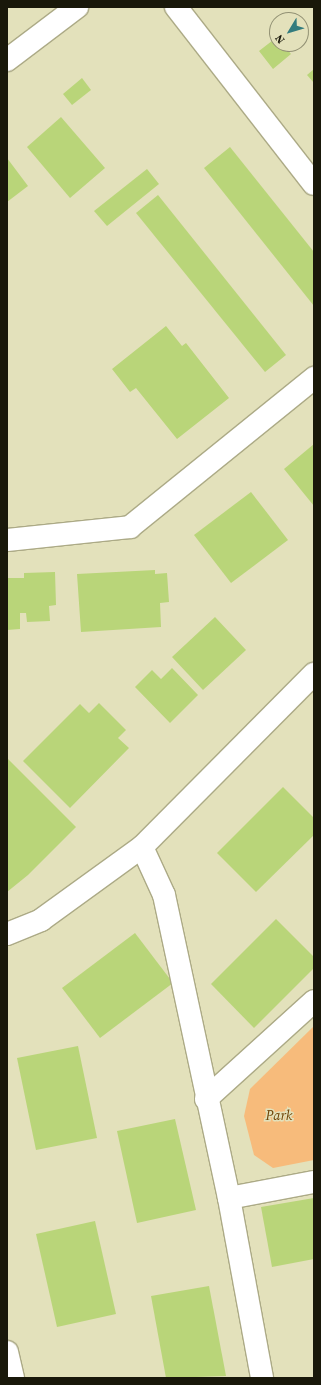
<!DOCTYPE html>
<style>
body{margin:0}
#map{position:relative;width:321px;height:1385px;overflow:hidden;background:#e3e1bb;font-family:"Source Serif 4",serif}
div>[style]{position:absolute}
.green>*{inset:0;background:#f7bb7b}
.building>*{inset:0;background:#b9d579}
.roads{filter:drop-shadow(1px 0 #acaa86) drop-shadow(-1px 0 #acaa86) drop-shadow(0 1px #acaa86) drop-shadow(0 -1px #acaa86)}
.minor>*{height:22px;margin:-11px;padding:0 11px;transform-origin:11px;border-radius:11px;background:#fff}
span{translate:-50% -50%;white-space:nowrap;text-align:center;line-height:1.15;-webkit-text-stroke:3px #e3e1bb;paint-order:stroke}
.park-label{font-size:14px;color:#714508;font-style:italic}
.frame{position:absolute;inset:0;border:8px solid #19180a;pointer-events:none}
.north{position:absolute;left:269px;top:12px;width:40px;height:40px;box-sizing:border-box;background:#e3e1bb;border:1px solid #929174;border-radius:50%;rotate:232deg;font-size:11px;font-weight:700;line-height:16px;text-align:center;color:#19180a}
.north::after{content:'';display:block;margin:auto;width:14px;height:18px;background:#337c7e;clip-path:polygon(50% 0,100% 100%,50% 72%,0 100%)}
</style>
<div id="map">
<div class="green">
<i style="clip-path:polygon(314px 1026px,314px 1160px,273px 1168px,254px 1155px,244px 1116px,250px 1089px)"></i>
</div>
<div class="building">
<i style="clip-path:polygon(277px 37px,277px 44px,283px 44px,291px 54px,273px 69px,259px 51px)"></i>
<i style="clip-path:polygon(314px 69px,314px 83px,307px 75px)"></i>
<i style="clip-path:polygon(82px 78px,91px 90px,72px 105px,63px 94px)"></i>
<i style="clip-path:polygon(61px 117px,105px 168px,70px 198px,27px 147px)"></i>
<i style="clip-path:polygon(230px 147px,314px 252px,314px 306px,204px 168px)"></i>
<i style="clip-path:polygon(7px 158px,28px 186px,7px 202px)"></i>
<i style="clip-path:polygon(147px 169px,159px 184px,107px 226px,94px 211px)"></i>
<i style="clip-path:polygon(158px 195px,286px 355px,265px 372px,136px 213px)"></i>
<i style="clip-path:polygon(166px 326px,182px 346px,186px 343px,229px 398px,177px 439px,136px 388px,130px 392px,112px 369px)"></i>
<i style="clip-path:polygon(314px 444px,314px 506px,284px 469px)"></i>
<i style="clip-path:polygon(251px 492px,288px 540px,231px 583px,194px 535px)"></i>
<i style="clip-path:polygon(155px 570px,155px 574px,167px 573px,169px 602px,160px 603px,161px 627px,81px 632px,77px 574px)"></i>
<i style="clip-path:polygon(55px 572px,56px 605px,49px 606px,50px 621px,27px 622px,26px 613px,20px 613px,20px 629px,7px 630px,7px 578px,24px 578px,24px 573px)"></i>
<i style="clip-path:polygon(215px 617px,246px 650px,203px 690px,172px 657px)"></i>
<i style="clip-path:polygon(172px 668px,198px 695px,170px 723px,135px 687px,152px 670px,161px 679px)"></i>
<i style="clip-path:polygon(99px 703px,126px 730px,118px 738px,129px 748px,70px 808px,23px 761px,80px 704px,89px 713px)"></i>
<i style="clip-path:polygon(7px 758px,76px 827px,28px 875px,7px 892px)"></i>
<i style="clip-path:polygon(283px 787px,314px 818px,314px 835px,256px 892px,217px 853px)"></i>
<i style="clip-path:polygon(276px 919px,314px 957px,314px 968px,254px 1028px,211px 984px)"></i>
<i style="clip-path:polygon(135px 933px,173px 983px,100px 1038px,62px 988px)"></i>
<i style="clip-path:polygon(78px 1046px,97px 1138px,36px 1150px,17px 1058px)"></i>
<i style="clip-path:polygon(175px 1119px,196px 1210px,137px 1223px,117px 1131px)"></i>
<i style="clip-path:polygon(314px 1198px,314px 1259px,272px 1267px,261px 1207px)"></i>
<i style="clip-path:polygon(95px 1221px,116px 1314px,57px 1327px,36px 1234px)"></i>
<i style="clip-path:polygon(209px 1286px,226px 1376px,166px 1378px,151px 1296px)"></i>
</div>
<div class="roads">
<div class="minor">
<i style="left:176px;top:7px;width:224px;rotate:52.1deg"></i>
<i style="left:7px;top:60px;width:88px;rotate:-37.1deg"></i>
<i style="left:7px;top:540px;width:124px;rotate:-6deg"></i>
<i style="left:130px;top:527px;width:237px;rotate:-39deg"></i>
<i style="left:142px;top:847px;width:53px;rotate:65.4deg"></i>
<i style="left:164px;top:895px;width:310px;rotate:77.9deg"></i>
<i style="left:229px;top:1198px;width:183px;rotate:79.6deg"></i>
<i style="left:7px;top:934px;width:37px;rotate:-22deg"></i>
<i style="left:41px;top:920px;width:125px;rotate:-35.9deg"></i>
<i style="left:142px;top:847px;width:244px;rotate:-45.2deg"></i>
<i style="left:206px;top:1099px;width:146px;rotate:-42.2deg"></i>
<i style="left:229px;top:1198px;width:86px;rotate:-10.7deg"></i>
<i style="left:7px;top:1352px;width:27px;rotate:77deg"></i>
</div>
</div>
<div class="park-label">
<span style="left:279px;top:1115px">Park</span>
</div>
<div class="frame"></div>
<div class="north">N</div>
</div>
